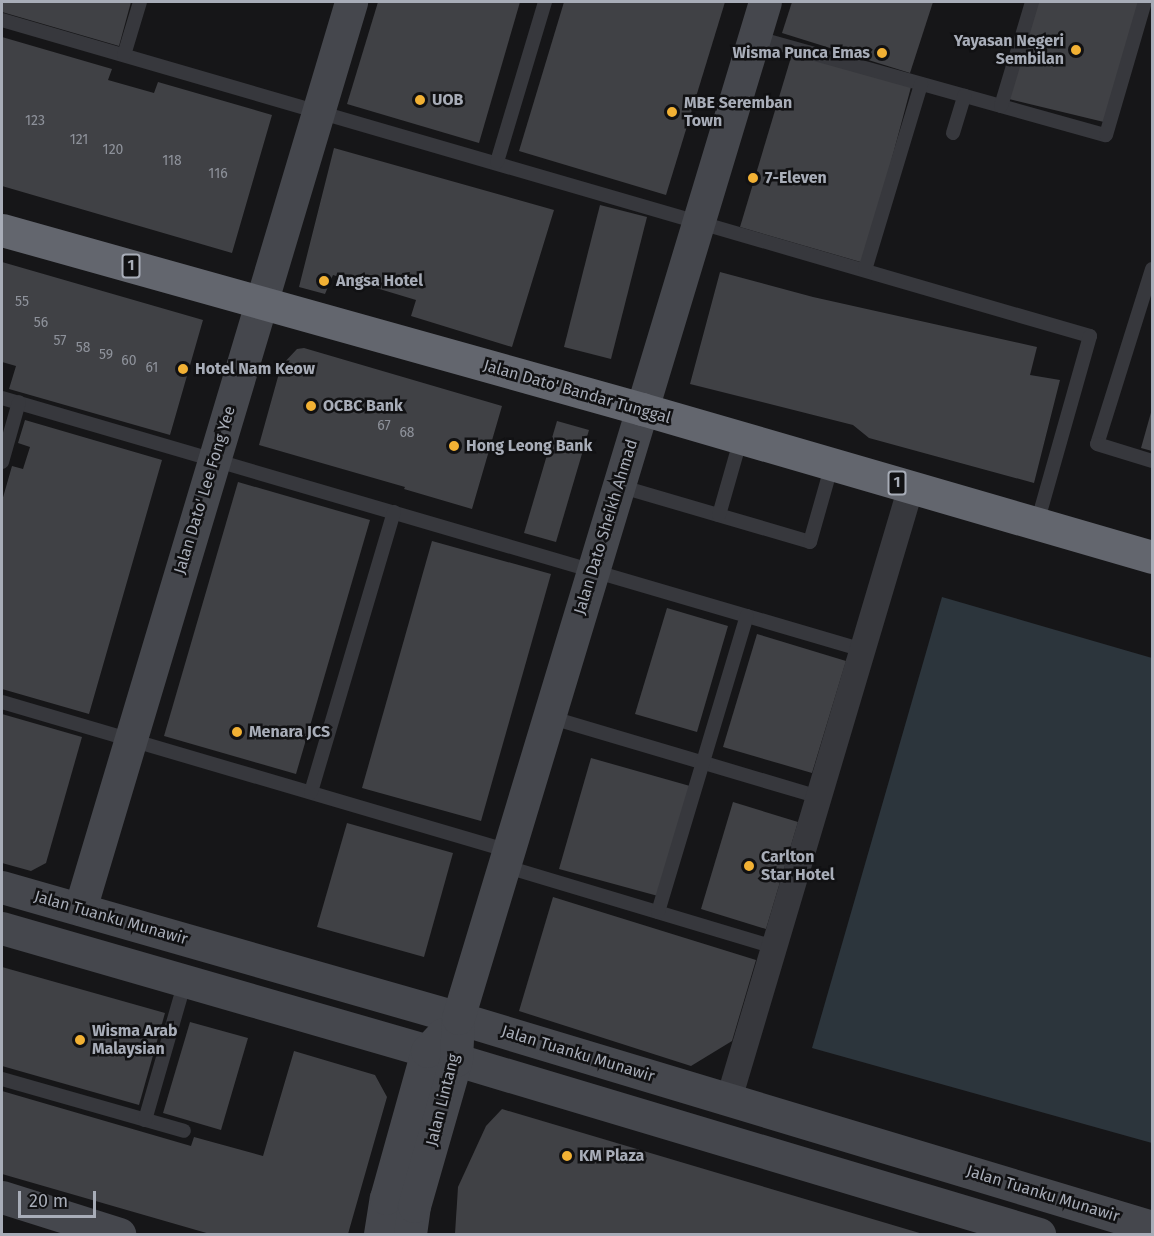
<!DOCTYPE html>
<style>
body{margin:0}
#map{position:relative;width:1154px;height:1236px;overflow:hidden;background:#161618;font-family:"Fira Sans",sans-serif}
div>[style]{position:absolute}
.water>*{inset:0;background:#2c353c}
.building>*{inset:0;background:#404145}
.lane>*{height:14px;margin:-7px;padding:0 7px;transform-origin:7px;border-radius:7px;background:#37383d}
.street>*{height:26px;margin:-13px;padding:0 13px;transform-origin:13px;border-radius:13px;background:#37383d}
.secondary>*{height:33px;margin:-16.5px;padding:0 16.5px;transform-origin:16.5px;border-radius:16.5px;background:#45474d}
.highway>*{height:33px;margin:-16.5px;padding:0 16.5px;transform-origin:16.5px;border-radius:16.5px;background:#63666e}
.dots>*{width:16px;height:16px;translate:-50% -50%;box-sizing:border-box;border:3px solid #111113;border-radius:50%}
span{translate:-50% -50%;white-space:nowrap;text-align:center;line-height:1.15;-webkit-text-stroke:5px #111113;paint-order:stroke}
.number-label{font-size:14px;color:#8e929b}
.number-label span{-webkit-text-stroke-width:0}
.shield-label span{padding:2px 4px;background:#111113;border:2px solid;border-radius:4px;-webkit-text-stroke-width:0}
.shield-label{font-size:15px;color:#a8adb8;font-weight:700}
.poi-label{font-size:16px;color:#a8adb8;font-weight:700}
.right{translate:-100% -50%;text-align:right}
.left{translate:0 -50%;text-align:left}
.street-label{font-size:16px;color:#a8adb8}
.frame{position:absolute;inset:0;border:3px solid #a8adb8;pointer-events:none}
.scale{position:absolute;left:18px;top:1191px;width:78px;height:27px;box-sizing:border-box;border:3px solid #a8adb8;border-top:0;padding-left:8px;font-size:18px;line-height:21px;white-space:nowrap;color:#a8adb8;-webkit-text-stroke:4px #111113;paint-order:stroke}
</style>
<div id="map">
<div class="water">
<i style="clip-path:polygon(942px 597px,1152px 658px,1152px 1143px,812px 1048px)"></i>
</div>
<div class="building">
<i style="clip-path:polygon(2px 2px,131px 2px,119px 46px,2px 12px)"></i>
<i style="clip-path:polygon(378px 2px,520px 2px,479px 143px,347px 104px)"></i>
<i style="clip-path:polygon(564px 2px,725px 2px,666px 195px,519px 151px)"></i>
<i style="clip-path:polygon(792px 2px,933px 2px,910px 73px,782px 33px)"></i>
<i style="clip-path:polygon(1038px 2px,1141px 2px,1108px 123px,1009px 99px)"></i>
<i style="clip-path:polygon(2px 37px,112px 69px,108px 80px,154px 93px,158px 82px,272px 115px,232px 253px,2px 186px)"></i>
<i style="clip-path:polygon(792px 54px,911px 87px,864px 263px,740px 227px)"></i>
<i style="clip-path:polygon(334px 148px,554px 210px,512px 347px,411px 316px,416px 300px,333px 275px,325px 294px,299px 287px)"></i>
<i style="clip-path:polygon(600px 205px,647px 217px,611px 359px,564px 347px)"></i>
<i style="clip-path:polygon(2px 262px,203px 320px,170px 435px,9px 389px,16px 366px,2px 362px)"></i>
<i style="clip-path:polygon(720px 272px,813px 297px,1037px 347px,1030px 375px,1060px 380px,1034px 483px,869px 438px,853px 425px,690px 384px)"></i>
<i style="clip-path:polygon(304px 348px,502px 406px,472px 509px,404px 489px,405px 487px,259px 445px,281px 366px,297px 349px)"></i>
<i style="clip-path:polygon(1152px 409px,1152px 451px,1141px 448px)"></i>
<i style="clip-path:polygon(25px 420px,162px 460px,89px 714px,2px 689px,2px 501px,12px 466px,23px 469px,30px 447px,18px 443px)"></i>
<i style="clip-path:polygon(557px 421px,589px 430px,556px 542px,524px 533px)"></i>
<i style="clip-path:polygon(238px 482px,370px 520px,296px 774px,164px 736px)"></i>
<i style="clip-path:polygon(432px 541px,551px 574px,481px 821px,362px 788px)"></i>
<i style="clip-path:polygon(667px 608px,728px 626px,697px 732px,635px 714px)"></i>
<i style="clip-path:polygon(757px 634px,846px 661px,812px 773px,723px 747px)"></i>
<i style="clip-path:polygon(2px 714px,82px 737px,46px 863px,31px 871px,2px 863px)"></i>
<i style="clip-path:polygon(591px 758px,690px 786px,658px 896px,559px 869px)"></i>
<i style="clip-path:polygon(733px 802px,798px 822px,766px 929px,701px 909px)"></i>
<i style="clip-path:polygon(347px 823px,453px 853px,424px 957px,317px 927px)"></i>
<i style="clip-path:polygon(553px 897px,756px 960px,732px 1041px,691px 1066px,519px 1011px)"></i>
<i style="clip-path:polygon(2px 967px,165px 1013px,139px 1105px,2px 1066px)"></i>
<i style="clip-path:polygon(190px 1022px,248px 1038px,221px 1130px,163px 1113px)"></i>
<i style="clip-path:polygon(294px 1051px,375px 1075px,387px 1097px,348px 1234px,210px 1234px,2px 1174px,2px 1091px,191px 1146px,194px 1137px,263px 1156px)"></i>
<i style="clip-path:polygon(502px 1109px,923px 1234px,455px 1234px,458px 1187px,486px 1126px)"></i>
</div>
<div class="lane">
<i style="left:2px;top:20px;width:1133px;rotate:16.2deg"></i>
<i style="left:1090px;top:336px;width:194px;rotate:105.8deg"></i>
<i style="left:754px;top:37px;width:365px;rotate:15.6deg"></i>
<i style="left:1106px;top:135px;width:139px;rotate:-73.7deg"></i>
<i style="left:124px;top:55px;width:55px;rotate:-73.2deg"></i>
<i style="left:1001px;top:106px;width:109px;rotate:-73.4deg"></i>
<i style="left:953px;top:133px;width:39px;rotate:-73deg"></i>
<i style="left:497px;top:162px;width:167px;rotate:-73.3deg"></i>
<i style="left:1152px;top:269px;width:183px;rotate:107.4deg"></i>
<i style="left:1097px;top:444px;width:58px;rotate:17.2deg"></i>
<i style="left:865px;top:270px;width:194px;rotate:-73.2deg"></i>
<i style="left:2px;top:398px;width:897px;rotate:16.31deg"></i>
<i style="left:2px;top:462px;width:62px;rotate:-74.2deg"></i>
<i style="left:619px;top:486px;width:199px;rotate:16.3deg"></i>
<i style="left:810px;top:542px;width:81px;rotate:-74.2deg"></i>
<i style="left:719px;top:515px;width:80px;rotate:-74.1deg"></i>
<i style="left:2px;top:702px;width:528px;rotate:16.38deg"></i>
<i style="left:549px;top:717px;width:282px;rotate:16.5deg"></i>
<i style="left:311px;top:792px;width:292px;rotate:-73.5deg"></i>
<i style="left:504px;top:866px;width:282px;rotate:16.7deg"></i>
<i style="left:658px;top:912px;width:309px;rotate:-73.3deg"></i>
<i style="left:2px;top:1079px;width:189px;rotate:15.9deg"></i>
<i style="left:145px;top:1120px;width:145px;rotate:-73.9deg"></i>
</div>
<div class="street">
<i style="left:729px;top:1099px;width:638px;rotate:-73.44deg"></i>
</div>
<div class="secondary">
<i style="left:2px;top:887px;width:474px;rotate:16deg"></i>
<i style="left:458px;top:1018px;width:725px;rotate:16.76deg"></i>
<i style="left:80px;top:909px;width:947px;rotate:-73.36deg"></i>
<i style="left:2px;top:928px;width:442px;rotate:16.1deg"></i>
<i style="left:427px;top:1051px;width:639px;rotate:16.65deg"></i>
<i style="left:2px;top:1197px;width:123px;rotate:17.5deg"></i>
<i style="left:380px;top:1234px;width:36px;rotate:-81deg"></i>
<i style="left:386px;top:1198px;width:153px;rotate:-74.4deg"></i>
<i style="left:427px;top:1051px;width:23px;rotate:-47deg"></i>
<i style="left:410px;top:1234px;width:28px;rotate:-82deg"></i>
<i style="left:414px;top:1206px;width:152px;rotate:-74deg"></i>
<i style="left:456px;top:1060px;width:42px;rotate:-87.3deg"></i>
<i style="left:458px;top:1018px;width:1061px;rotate:-73.19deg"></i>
</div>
<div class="highway">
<i style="left:2px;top:230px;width:665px;rotate:15.63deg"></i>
<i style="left:642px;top:409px;width:531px;rotate:16.18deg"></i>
</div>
<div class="dots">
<i style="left:1076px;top:50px;background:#f2b134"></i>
<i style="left:882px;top:53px;background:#f2b134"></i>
<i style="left:420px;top:100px;background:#f2b134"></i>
<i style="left:672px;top:112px;background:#f2b134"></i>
<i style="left:753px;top:178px;background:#f2b134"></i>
<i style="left:324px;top:281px;background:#f2b134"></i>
<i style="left:183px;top:369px;background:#f2b134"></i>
<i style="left:311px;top:406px;background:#f2b134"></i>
<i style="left:454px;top:446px;background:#f2b134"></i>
<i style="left:237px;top:732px;background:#f2b134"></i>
<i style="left:749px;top:866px;background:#f2b134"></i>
<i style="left:80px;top:1040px;background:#f2b134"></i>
<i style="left:567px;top:1156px;background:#f2b134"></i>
</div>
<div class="number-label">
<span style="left:35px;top:121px">123</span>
<span style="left:79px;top:140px">121</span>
<span style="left:113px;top:150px">120</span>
<span style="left:172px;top:161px">118</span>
<span style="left:218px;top:174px">116</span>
<span style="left:22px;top:302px">55</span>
<span style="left:41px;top:323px">56</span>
<span style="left:60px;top:341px">57</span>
<span style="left:83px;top:348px">58</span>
<span style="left:106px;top:355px">59</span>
<span style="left:129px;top:361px">60</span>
<span style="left:152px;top:368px">61</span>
<span style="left:384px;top:426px">67</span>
<span style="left:407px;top:433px">68</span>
</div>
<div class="shield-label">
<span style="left:131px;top:266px">1</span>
<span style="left:897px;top:483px">1</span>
</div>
<div class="poi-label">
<span class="right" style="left:1064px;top:50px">Yayasan Negeri<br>Sembilan</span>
<span class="right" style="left:870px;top:53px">Wisma Punca Emas</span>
<span class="left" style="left:432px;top:100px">UOB</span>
<span class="left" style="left:684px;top:112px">MBE Seremban<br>Town</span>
<span class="left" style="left:765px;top:178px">7-Eleven</span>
<span class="left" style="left:336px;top:281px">Angsa Hotel</span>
<span class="left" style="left:195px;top:369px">Hotel Nam Keow</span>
<span class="left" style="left:323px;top:406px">OCBC Bank</span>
<span class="left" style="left:466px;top:446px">Hong Leong Bank</span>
<span class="left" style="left:249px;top:732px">Menara JCS</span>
<span class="left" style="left:761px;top:866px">Carlton<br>Star Hotel</span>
<span class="left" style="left:92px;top:1040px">Wisma Arab<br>Malaysian</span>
<span class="left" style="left:579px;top:1156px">KM Plaza</span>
</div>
<div class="street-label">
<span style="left:577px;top:392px;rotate:16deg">Jalan Dato' Bandar Tunggal</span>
<span style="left:205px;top:490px;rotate:-73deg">Jalan Dato' Lee Fong Yee</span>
<span style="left:606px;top:527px;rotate:-73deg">Jalan Dato Sheikh Ahmad</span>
<span style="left:111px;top:918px;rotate:16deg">Jalan Tuanku Munawir</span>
<span style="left:578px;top:1054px;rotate:17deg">Jalan Tuanku Munawir</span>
<span style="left:443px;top:1100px;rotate:-76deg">Jalan Lintang</span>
<span style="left:1043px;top:1194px;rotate:17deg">Jalan Tuanku Munawir</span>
</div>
<div class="frame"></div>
<div class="scale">20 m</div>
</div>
